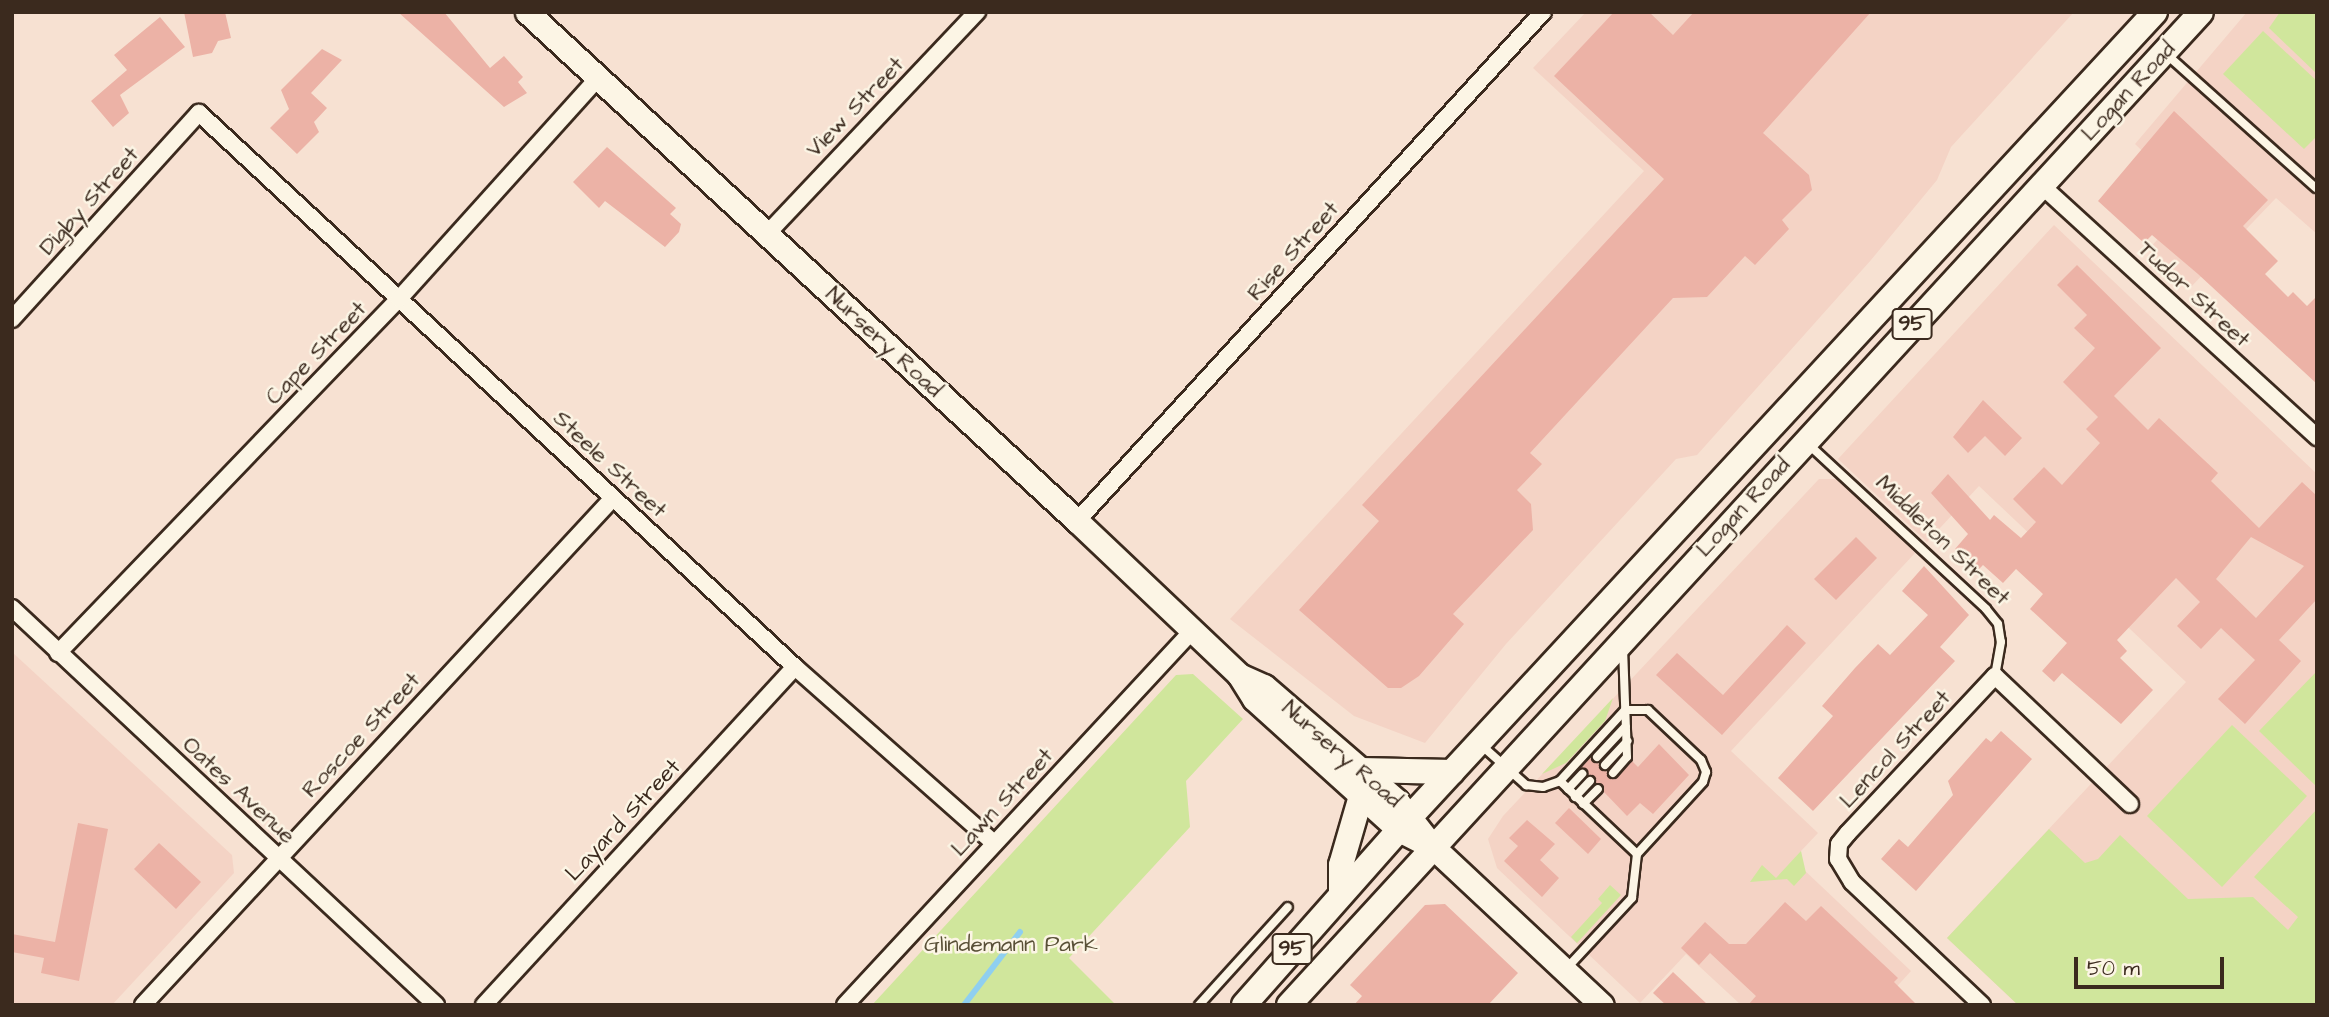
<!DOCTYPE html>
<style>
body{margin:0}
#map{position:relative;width:2329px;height:1017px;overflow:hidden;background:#f7e1d2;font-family:"Architects Daughter",sans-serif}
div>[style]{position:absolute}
.built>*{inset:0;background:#f4d3c5}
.green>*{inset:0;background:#d0e69c}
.stream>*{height:6px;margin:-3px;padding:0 3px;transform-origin:3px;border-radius:3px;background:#8fcff0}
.building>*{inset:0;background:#ecb2a6}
.roads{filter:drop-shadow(2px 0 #3b2a1e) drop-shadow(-2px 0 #3b2a1e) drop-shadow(0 2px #3b2a1e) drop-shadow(0 -2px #3b2a1e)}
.service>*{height:8px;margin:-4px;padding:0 4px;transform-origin:4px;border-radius:4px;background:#fcf5e5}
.minor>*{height:16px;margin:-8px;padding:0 8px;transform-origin:8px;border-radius:8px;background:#fcf5e5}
.secondary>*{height:23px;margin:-11.5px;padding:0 11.5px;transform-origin:11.5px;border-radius:11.5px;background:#fcf5e5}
.primary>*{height:24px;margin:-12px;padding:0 12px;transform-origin:12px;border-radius:12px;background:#fcf5e5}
span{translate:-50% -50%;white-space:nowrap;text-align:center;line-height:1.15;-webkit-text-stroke:5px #fcf5e5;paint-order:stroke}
.shield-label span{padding:2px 5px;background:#fcf5e5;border:2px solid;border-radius:5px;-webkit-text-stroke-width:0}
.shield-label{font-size:21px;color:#3b2a1e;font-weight:700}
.street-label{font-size:23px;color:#3b2a1e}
.park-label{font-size:23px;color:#595037}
.frame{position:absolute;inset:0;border:14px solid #3b2a1e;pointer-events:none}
.scale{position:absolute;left:2074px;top:957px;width:150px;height:32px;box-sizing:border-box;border:4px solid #3b2a1e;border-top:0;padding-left:9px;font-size:21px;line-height:24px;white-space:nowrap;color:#3b2a1e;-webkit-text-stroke:5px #fcf5e5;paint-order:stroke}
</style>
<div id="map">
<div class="built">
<i style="clip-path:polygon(1586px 12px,2074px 12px,1951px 147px,1937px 180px,1871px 260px,1697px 455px,1676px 459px,1506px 644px,1425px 743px,1354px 716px,1230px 619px,1644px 171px,1533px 68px)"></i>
<i style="clip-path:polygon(2247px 12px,2317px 12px,2317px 234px,2276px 198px,2189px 289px,2148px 250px,2193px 200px,2135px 144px)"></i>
<i style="clip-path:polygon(2054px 225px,2317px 474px,2317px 1005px,2018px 1005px,1947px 938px,2186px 682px,1979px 486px,1927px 542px,1838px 459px)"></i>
<i style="clip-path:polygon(1819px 479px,1838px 479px,1915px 553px,1731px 751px,1818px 833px,1801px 851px,1802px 868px,1911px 971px,1880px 1005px,1741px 1005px,1686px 954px,1640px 1003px,1497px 868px,1488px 839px,1503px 816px)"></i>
<i style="clip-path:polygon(12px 652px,232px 855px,234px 873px,112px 1005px,12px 1005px)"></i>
</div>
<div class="green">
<i style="clip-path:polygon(2280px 12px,2317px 12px,2317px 74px,2269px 28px)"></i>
<i style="clip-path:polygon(2263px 31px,2317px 81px,2317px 136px,2304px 149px,2223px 74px)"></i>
<i style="clip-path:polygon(2317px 671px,2317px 787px,2259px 731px)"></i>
<i style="clip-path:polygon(1193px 674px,1243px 719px,1186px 781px,1190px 827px,1069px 958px,1116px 1005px,872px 1005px,1176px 675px)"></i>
<i style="clip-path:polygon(1613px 698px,1605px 721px,1566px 763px,1542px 774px)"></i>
<i style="clip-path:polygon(2232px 725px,2307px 796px,2222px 887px,2147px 816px)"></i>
<i style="clip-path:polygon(2317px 809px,2317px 1005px,2018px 1005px,1947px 938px,2049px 829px,2085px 863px,2098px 859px,2120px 835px,2188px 899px,2253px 897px,2288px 930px,2298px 917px,2254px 877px)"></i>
<i style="clip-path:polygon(1801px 851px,1806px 873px,1794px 886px,1787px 879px,1750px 882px,1762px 865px,1776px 878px)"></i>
<i style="clip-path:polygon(1610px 885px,1621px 895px,1577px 943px,1571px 937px,1602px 903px,1598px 899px)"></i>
</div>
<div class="stream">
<i style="left:964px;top:1005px;width:92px;rotate:-52.5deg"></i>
</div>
<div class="building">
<i style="clip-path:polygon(184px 12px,225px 12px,231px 38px,218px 41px,212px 53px,193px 57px)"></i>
<i style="clip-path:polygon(398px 12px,444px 12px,490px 68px,504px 56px,523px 77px,518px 82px,527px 93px,504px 107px)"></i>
<i style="clip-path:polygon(1614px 12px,1649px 12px,1673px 35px,1694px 12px,1871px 12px,1763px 133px,1809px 175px,1812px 190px,1782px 220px,1789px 229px,1755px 265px,1745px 256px,1707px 297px,1673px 298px,1530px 453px,1542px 464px,1517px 490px,1531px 504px,1533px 530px,1453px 614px,1464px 624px,1419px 676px,1401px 688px,1388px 688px,1299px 610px,1379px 521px,1362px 505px,1664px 179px,1554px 76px)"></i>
<i style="clip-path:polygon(160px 17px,185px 47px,120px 95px,129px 113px,113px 127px,91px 101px,127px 70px,114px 55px)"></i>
<i style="clip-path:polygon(322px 49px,342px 60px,311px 93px,327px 108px,314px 122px,319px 132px,297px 154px,270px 128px,289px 109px,281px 90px)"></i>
<i style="clip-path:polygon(2174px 111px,2268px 200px,2243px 226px,2278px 261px,2265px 274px,2288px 297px,2293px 292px,2307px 306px,2317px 296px,2317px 384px,2198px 274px,2152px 235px,2144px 243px,2098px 201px)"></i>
<i style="clip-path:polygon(607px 147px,676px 208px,670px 214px,681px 224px,679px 232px,665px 247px,605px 201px,599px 208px,573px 182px)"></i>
<i style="clip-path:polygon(evenodd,2077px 265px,2161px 348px,2114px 396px,2148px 430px,2159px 418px,2218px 473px,2211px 481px,2259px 528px,2302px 482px,2317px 496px,2317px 599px,2279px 640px,2301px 661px,2245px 724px,2218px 699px,2255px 660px,2221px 628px,2201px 649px,2177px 626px,2200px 602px,2176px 578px,2117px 640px,2127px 651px,2120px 658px,2153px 690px,2121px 724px,2062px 673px,2054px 682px,2042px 671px,2067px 643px,2030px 609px,2043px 594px,2016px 569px,2003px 583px,1983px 565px,1978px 570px,1955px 549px,1968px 534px,1931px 493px,1948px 474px,1990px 520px,1994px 515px,2021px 538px,2036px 522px,2013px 499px,2044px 467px,2062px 485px,2100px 443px,2086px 429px,2098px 417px,2063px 382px,2095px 348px,2074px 328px,2087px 315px,2057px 285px,2077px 265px,2251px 537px,2304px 566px,2256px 618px,2216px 579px,2251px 537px)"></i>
<i style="clip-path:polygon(1983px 400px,2022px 438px,2005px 456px,1985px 436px,1968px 453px,1953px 437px)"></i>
<i style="clip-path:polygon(1856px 537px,1877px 558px,1836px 600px,1814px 579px)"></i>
<i style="clip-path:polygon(1924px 566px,1969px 615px,1940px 647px,1955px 661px,1813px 811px,1778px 778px,1833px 716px,1822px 706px,1855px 668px,1878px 644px,1890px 655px,1928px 615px,1902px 591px)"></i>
<i style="clip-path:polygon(1787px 625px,1806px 643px,1722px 735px,1656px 675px,1677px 653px,1723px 695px)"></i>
<i style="clip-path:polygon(2001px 731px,2032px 759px,1916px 891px,1881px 859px,1899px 839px,1908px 847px,1953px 795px,1948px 781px,1986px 738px,1991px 742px)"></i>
<i style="clip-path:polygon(1659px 744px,1689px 775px,1653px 814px,1640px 803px,1627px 816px,1581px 768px,1591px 757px,1614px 779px,1632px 761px,1638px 767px)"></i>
<i style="clip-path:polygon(1569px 808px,1601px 839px,1588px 854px,1555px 823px)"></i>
<i style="clip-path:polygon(1527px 820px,1555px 844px,1540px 860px,1559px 878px,1542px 897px,1504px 861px,1518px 846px,1509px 838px)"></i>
<i style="clip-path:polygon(78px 823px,108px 829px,79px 981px,41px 973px,44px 958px,12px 952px,12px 934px,55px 942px)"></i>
<i style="clip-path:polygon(159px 843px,201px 882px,176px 909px,134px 869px)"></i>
<i style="clip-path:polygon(1785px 902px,1806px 921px,1821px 906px,1898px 978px,1894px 982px,1917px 1005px,1748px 1005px,1756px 996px,1710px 953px,1699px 965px,1681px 948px,1705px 922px,1729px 944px,1746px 944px)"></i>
<i style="clip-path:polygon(1445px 904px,1518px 973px,1488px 1005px,1354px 1005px,1362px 996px,1350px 985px,1425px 905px)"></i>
<i style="clip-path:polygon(1673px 972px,1708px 1005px,1666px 1005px,1653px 993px)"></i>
</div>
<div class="roads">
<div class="service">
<i style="left:2166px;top:54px;width:201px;rotate:41.8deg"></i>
<i style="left:1807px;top:443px;width:244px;rotate:42.8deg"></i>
<i style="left:1986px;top:609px;width:19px;rotate:51deg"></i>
<i style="left:1998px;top:624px;width:18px;rotate:81deg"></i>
<i style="left:2001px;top:642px;width:35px;rotate:100deg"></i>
<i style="left:1480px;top:744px;width:62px;rotate:41.7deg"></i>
<i style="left:1526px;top:785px;width:17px;rotate:7deg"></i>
<i style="left:1543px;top:787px;width:18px;rotate:-19deg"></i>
<i style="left:1560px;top:781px;width:96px;rotate:-47.5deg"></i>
<i style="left:1625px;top:710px;width:23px"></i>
<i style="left:1648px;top:710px;width:73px;rotate:43.3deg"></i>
<i style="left:1701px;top:760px;width:13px;rotate:67deg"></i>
<i style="left:1706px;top:772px;width:10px;rotate:107deg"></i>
<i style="left:1703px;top:782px;width:98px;rotate:132.5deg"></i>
<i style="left:1597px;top:757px;width:42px;rotate:-46.9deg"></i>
<i style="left:1605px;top:765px;width:33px;rotate:-47deg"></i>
<i style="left:1613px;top:773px;width:21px;rotate:-49deg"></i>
<i style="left:1627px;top:757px;width:107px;rotate:-92.1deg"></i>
<i style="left:1560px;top:781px;width:106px;rotate:43.5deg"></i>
<i style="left:1637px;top:854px;width:44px;rotate:96.5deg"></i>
<i style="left:1632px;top:898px;width:96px;rotate:132.9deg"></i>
<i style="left:1568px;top:789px;width:21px;rotate:-47deg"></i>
<i style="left:1575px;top:797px;width:22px;rotate:-47deg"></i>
<i style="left:1583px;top:804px;width:21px;rotate:-45deg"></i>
<i style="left:1199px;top:1005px;width:132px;rotate:-47.8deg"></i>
</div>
<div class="minor">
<i style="left:2041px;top:185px;width:374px;rotate:42.4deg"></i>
<i style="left:767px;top:234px;width:306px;rotate:-46.6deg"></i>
<i style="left:12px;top:319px;width:278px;rotate:-47.8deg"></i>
<i style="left:199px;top:113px;width:814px;rotate:42.91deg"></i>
<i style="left:795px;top:667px;width:266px;rotate:41.5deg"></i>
<i style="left:1077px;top:521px;width:690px;rotate:-47.53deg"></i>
<i style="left:12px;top:608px;width:581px;rotate:43.12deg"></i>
<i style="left:58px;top:653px;width:492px;rotate:-46.1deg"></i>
<i style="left:399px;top:299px;width:299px;rotate:-48deg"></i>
<i style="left:143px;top:1005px;width:691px;rotate:-47.17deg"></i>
<i style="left:484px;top:1005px;width:459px;rotate:-47.4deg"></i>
<i style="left:845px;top:1005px;width:510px;rotate:-47.14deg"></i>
<i style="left:1982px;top:1005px;width:179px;rotate:-136.6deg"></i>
<i style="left:1852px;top:882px;width:27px;rotate:-121deg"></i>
<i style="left:1838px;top:859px;width:15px;rotate:-86deg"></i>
<i style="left:1839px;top:844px;width:14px;rotate:-51deg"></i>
<i style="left:1848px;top:833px;width:215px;rotate:-46.9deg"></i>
<i style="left:1995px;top:676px;width:186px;rotate:43.5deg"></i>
</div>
<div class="secondary">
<i style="left:527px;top:12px;width:749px;rotate:42.78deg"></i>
<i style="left:1077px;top:521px;width:224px;rotate:43.5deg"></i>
<i style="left:1239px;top:675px;width:28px;rotate:58deg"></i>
<i style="left:1254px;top:699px;width:195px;rotate:42.1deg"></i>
<i style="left:1399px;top:830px;width:38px;rotate:27deg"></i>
<i style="left:1239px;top:675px;width:27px;rotate:24deg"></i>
<i style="left:1264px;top:686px;width:176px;rotate:40.8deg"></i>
<i style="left:1397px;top:801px;width:58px;rotate:52deg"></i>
<i style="left:1433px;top:847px;width:231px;rotate:43.1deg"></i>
</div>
<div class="primary">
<i style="left:1361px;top:770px;width:91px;rotate:1.3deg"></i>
<i style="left:1341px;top:894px;width:29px;rotate:-90deg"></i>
<i style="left:1341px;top:865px;width:72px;rotate:-73.8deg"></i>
<i style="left:1244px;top:1005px;width:254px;rotate:-48.5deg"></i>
<i style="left:1412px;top:815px;width:1094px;rotate:-47.22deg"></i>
<i style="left:1289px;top:1005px;width:1348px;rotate:-47.43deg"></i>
</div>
</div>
<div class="shield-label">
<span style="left:1912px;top:324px">95</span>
<span style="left:1292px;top:949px">95</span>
</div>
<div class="street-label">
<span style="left:2128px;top:91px;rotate:-47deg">Logan Road</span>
<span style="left:855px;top:107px;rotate:-46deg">View Street</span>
<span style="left:89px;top:201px;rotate:-48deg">Digby Street</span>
<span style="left:1293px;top:251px;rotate:-48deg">Rise Street</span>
<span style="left:2194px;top:294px;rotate:43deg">Tudor Street</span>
<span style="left:884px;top:342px;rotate:43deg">Nursery Road</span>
<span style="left:316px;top:353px;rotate:-46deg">Cape Street</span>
<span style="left:610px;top:464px;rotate:43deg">Steele Street</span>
<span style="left:1743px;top:507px;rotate:-47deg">Logan Road</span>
<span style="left:1943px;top:540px;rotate:44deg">Middleton Street</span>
<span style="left:361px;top:735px;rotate:-47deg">Roscoe Street</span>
<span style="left:1895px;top:749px;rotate:-47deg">Lencol Street</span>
<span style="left:1342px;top:754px;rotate:41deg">Nursery Road</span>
<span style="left:239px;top:790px;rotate:43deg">Oates Avenue</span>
<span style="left:1002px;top:802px;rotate:-47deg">Lawn Street</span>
<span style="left:623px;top:820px;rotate:-47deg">Layard Street</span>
</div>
<div class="park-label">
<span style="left:1011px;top:944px">Glindemann Park</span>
</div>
<div class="frame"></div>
<div class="scale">50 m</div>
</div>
